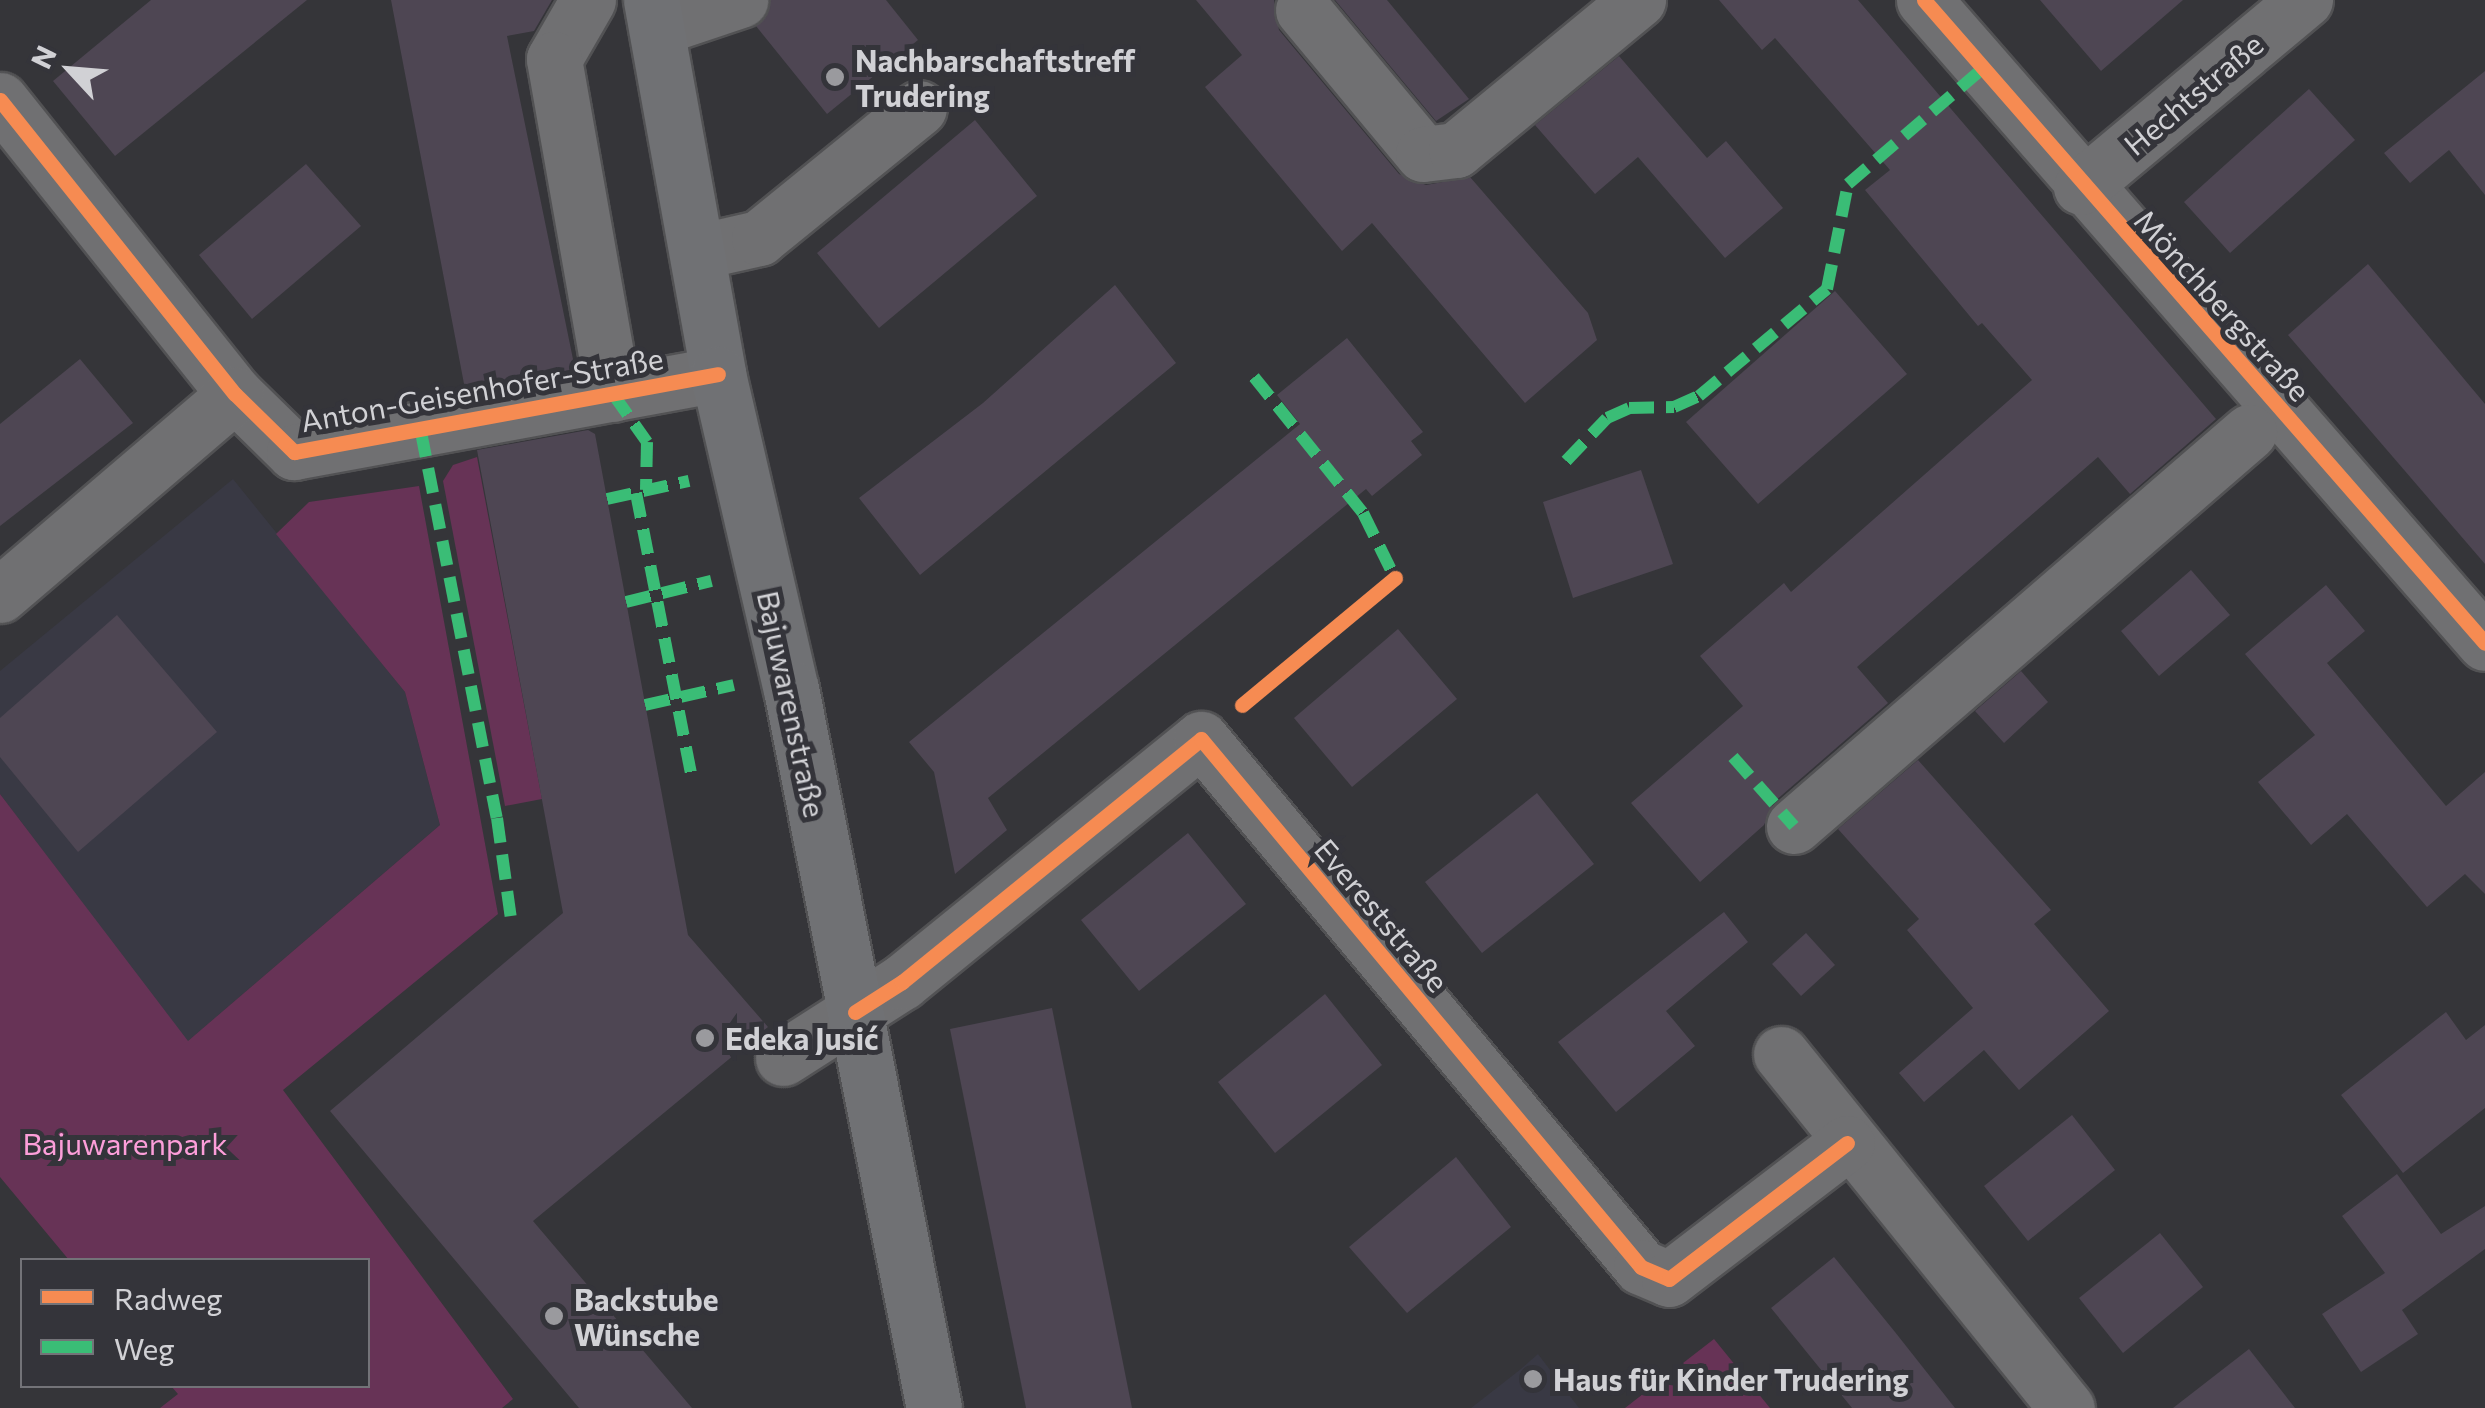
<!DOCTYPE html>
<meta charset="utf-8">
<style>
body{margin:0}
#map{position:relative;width:2485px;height:1408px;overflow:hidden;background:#353539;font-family:Commissioner,sans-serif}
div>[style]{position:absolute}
.built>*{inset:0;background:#393944}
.green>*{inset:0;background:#673356}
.building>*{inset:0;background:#4e4653}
.roads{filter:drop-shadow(2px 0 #525254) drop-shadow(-2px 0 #525254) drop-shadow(0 2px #525254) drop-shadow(0 -2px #525254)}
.minor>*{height:55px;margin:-27.5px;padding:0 27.5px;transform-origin:27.5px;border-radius:27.5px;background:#707072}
.major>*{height:55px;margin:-27.5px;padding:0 27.5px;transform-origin:27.5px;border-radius:27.5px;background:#707174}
.quiet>*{height:12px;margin-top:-6px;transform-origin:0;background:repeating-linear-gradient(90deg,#3abd76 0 25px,transparent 0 37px)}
.cycleway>*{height:15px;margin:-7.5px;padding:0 7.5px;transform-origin:7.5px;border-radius:7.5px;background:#f68b52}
.dots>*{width:28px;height:28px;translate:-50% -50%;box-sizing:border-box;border:5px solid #34343a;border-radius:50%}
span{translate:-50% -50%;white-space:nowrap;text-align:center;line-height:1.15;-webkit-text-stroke:10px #34343a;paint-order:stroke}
.poi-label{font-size:30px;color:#d1d1d5;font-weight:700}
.left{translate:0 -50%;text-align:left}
.street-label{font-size:30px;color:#d1d1d5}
.park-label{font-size:30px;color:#fc9ed9}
.legend{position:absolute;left:20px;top:1258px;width:350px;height:130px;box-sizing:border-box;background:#34343a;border:2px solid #737378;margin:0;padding:12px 18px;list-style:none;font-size:30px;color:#d1d1d5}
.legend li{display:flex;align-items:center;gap:20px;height:50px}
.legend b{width:50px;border:2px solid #737378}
.north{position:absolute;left:20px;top:20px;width:100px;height:100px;-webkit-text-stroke:8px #34343a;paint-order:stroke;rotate:296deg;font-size:28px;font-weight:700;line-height:40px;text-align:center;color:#d1d1d5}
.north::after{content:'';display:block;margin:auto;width:35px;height:45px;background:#d1d1d5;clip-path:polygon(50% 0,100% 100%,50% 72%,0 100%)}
</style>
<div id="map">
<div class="built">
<i style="clip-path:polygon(233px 479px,405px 692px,440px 825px,187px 1042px,0 794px,0 671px)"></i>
<i style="clip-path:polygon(1538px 1354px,1579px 1408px,1471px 1408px,1521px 1369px)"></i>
</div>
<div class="green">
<i style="clip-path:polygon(477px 457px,542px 799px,505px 806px,443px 481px,453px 465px)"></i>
<i style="clip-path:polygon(419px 486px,498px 914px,283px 1090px,513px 1399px,502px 1408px,160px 1408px,178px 1394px,171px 1386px,368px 1386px,368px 1260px,69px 1260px,0 1177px,0 794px,188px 1041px,440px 825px,405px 692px,276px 534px,309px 502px)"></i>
<i style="clip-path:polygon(1714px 1339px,1770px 1408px,1625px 1408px)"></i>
</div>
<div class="building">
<i style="clip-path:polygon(151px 0,307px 0,115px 156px,53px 81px)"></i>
<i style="clip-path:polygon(391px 0,552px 0,534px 31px,507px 36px,575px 369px,465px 389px)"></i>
<i style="clip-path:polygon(770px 0,886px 0,918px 40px,827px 114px,756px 26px)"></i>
<i style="clip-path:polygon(1196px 0,1274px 0,1279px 30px,1399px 174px,1426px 185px,1470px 177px,1588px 313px,1597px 340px,1525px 403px,1372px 223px,1342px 251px,1205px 87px,1242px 55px)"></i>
<i style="clip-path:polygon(1335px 0,1387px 0,1469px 99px,1436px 121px)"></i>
<i style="clip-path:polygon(1719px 0,1858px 0,2216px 419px,2130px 494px,2098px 457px,1857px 667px,1888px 703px,1774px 802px,1764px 825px,1700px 882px,1631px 803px,1743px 706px,1700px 656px,1784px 583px,1791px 592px,2032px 380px,1982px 323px,1978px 326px,1865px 190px,1890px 170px,1775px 38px,1762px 50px)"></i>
<i style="clip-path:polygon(2040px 0,2183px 0,2101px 71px)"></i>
<i style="clip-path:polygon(1619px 56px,1707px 158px,1726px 141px,1783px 208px,1725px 258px,1638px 157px,1595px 194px,1535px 125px)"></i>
<i style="clip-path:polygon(2485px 71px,2485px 195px,2449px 150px,2410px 183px,2384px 153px)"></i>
<i style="clip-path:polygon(2309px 89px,2355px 140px,2230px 253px,2184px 202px)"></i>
<i style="clip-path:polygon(975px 120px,1037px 196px,879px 328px,817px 253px)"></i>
<i style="clip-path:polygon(306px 164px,361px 226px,252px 319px,199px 255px)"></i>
<i style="clip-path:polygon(2368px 264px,2485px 404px,2485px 564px,2288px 335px)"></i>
<i style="clip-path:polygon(1115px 285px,1176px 363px,920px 575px,859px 498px,983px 403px)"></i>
<i style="clip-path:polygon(1835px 291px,1907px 374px,1758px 504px,1686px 422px)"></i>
<i style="clip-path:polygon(1347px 338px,1423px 432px,1411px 441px,1422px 455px,1372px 496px,1366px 489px,988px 798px,1007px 830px,955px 874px,934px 772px,909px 742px,1300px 424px,1277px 395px)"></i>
<i style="clip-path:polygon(80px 359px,133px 423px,0 526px,0 424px)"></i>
<i style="clip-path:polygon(588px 430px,595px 434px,688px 935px,768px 1027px,533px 1221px,692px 1408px,579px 1408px,330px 1111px,563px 913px,477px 450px)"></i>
<i style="clip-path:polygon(1641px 470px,1673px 564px,1573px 598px,1543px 502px)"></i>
<i style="clip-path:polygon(2191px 570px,2230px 615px,2159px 676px,2121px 631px)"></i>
<i style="clip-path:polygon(2326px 585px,2365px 631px,2327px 663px,2446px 806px,2485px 772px,2485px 894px,2465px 874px,2427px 907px,2347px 814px,2311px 845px,2258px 782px,2315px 735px,2245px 654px)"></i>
<i style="clip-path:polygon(117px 615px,217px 732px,78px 852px,0 757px,0 718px)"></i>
<i style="clip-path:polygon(1398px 629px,1457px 699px,1352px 787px,1294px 718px)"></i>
<i style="clip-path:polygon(2021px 671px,2048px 702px,2004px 743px,1975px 711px)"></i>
<i style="clip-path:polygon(1918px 760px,2051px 910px,2034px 924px,2109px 1011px,2019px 1090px,1984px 1050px,1924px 1102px,1899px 1073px,1973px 1008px,1907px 930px,1919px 919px,1838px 829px)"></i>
<i style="clip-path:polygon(1537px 793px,1594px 864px,1482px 953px,1425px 882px)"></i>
<i style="clip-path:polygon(1188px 833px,1246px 904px,1139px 991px,1081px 920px)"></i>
<i style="clip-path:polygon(1724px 912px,1748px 942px,1666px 1011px,1695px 1046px,1616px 1112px,1558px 1042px)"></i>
<i style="clip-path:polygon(1806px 933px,1835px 965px,1801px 996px,1772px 964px)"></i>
<i style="clip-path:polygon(1325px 994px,1382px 1065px,1275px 1153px,1218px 1082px)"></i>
<i style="clip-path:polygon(1052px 1008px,1132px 1408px,1026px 1408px,950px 1029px)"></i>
<i style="clip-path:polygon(2446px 1012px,2466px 1040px,2485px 1025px,2485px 1108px,2403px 1173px,2341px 1095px)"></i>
<i style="clip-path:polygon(2072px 1115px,2115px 1170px,2028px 1241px,1984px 1186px)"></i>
<i style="clip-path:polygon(1456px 1157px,1511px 1227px,1407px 1313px,1349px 1247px)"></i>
<i style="clip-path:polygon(2397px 1174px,2441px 1234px,2485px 1206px,2485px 1249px,2402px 1310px,2418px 1334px,2361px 1372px,2322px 1314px,2385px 1273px,2342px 1216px)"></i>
<i style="clip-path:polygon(2160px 1233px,2203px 1287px,2123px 1353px,2079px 1298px)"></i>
<i style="clip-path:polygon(1834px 1257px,1895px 1332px,1955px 1408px,1852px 1408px,1771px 1308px)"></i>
<i style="clip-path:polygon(2249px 1349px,2295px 1408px,2173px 1408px)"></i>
</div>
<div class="roads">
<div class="minor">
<i style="left:588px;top:0;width:68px;rotate:120deg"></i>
<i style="left:554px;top:59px;width:340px;rotate:80deg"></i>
<i style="left:1924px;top:0;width:853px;rotate:48.9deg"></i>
<i style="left:1303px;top:10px;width:187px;rotate:50.2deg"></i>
<i style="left:1423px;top:154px;width:33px;rotate:-7deg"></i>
<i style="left:1456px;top:150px;width:236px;rotate:-39.5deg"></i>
<i style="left:657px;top:28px;width:88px;rotate:-18.6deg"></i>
<i style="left:0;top:100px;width:376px;rotate:51.4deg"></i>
<i style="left:235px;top:394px;width:83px;rotate:44.5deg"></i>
<i style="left:294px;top:452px;width:431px;rotate:-10.4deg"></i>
<i style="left:2081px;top:187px;width:292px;rotate:-39.9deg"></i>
<i style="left:697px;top:252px;width:64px;rotate:-12.7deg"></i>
<i style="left:759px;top:238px;width:206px;rotate:-39.1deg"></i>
<i style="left:0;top:595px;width:309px;rotate:-40.5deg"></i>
<i style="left:1794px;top:826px;width:602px;rotate:-40.89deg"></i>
<i style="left:1781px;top:1054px;width:455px;rotate:51.1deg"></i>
<i style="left:783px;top:1058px;width:141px;rotate:-32.6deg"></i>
<i style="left:902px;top:982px;width:385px;rotate:-39.1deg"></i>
<i style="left:1201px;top:739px;width:687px;rotate:50.19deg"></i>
<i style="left:1641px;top:1267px;width:30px;rotate:23deg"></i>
<i style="left:1669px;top:1279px;width:224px;rotate:-37.4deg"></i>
</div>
<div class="major">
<i style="left:651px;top:0;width:380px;rotate:79.8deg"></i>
<i style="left:718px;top:374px;width:323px;rotate:77deg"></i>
<i style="left:791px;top:689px;width:733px;rotate:78.75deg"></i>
</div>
</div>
<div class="quiet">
<i style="left:1254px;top:377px;width:174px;rotate:51.3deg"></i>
<i style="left:1363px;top:513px;width:72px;rotate:63.8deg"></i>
<i style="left:1395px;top:578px;width:9px;rotate:144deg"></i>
<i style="left:613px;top:394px;width:59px;rotate:54.7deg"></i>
<i style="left:647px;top:442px;width:48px;rotate:91.2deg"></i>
<i style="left:421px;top:432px;width:393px;rotate:78.9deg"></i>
<i style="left:497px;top:818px;width:102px;rotate:82.1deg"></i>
<i style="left:1566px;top:461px;width:59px;rotate:-46.4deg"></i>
<i style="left:1607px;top:418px;width:24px;rotate:-24deg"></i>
<i style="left:1629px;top:408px;width:45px;rotate:-1.3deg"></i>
<i style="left:1674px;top:407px;width:27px;rotate:-24deg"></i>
<i style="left:1699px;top:396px;width:167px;rotate:-39.9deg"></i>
<i style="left:1827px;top:289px;width:107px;rotate:-78.7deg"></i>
<i style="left:1848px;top:184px;width:177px;rotate:-40.6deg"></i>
<i style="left:636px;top:493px;width:291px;rotate:78.9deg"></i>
<i style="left:607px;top:499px;width:84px;rotate:-12.4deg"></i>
<i style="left:626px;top:602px;width:88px;rotate:-13.9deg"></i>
<i style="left:645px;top:705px;width:91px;rotate:-12.7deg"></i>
<i style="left:1733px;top:757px;width:92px;rotate:48.5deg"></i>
</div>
<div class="cycleway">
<i style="left:1924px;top:0;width:853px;rotate:48.9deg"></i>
<i style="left:0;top:100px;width:376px;rotate:51.4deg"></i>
<i style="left:235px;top:394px;width:83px;rotate:44.5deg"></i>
<i style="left:294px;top:452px;width:431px;rotate:-10.4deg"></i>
<i style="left:1242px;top:705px;width:199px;rotate:-39.7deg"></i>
<i style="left:855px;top:1012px;width:56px;rotate:-32.6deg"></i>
<i style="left:902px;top:982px;width:385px;rotate:-39.1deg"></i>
<i style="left:1201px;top:739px;width:687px;rotate:50.19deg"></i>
<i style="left:1641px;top:1267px;width:30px;rotate:23deg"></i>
<i style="left:1669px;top:1279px;width:224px;rotate:-37.4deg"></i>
</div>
<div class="dots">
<i style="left:835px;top:77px;background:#9a9a9e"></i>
<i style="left:705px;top:1038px;background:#9a9a9e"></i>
<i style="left:554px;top:1316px;background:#9a9a9e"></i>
<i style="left:1533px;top:1379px;background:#9a9a9e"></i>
</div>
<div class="poi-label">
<span class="left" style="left:855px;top:77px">Nachbarschaftstreff<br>Trudering</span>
<span class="left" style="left:725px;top:1038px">Edeka Jusić</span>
<span class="left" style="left:574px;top:1316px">Backstube<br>Wünsche</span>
<span class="left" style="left:1553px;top:1379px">Haus für Kinder Trudering</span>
</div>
<div class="street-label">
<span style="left:2193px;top:94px;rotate:-40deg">Hechtstraße</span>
<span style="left:2223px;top:305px;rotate:48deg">Mönchbergstraße</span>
<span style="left:482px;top:389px;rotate:-10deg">Anton-Geisenhofer-Straße</span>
<span style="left:792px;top:704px;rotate:78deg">Bajuwarenstraße</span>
<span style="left:1382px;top:915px;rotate:50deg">Evereststraße</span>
</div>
<div class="park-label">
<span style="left:125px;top:1143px">Bajuwarenpark</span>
</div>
<ul class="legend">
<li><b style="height:12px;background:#f68b52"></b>Radweg</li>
<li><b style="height:12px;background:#3abd76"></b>Weg</li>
</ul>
<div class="north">N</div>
</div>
